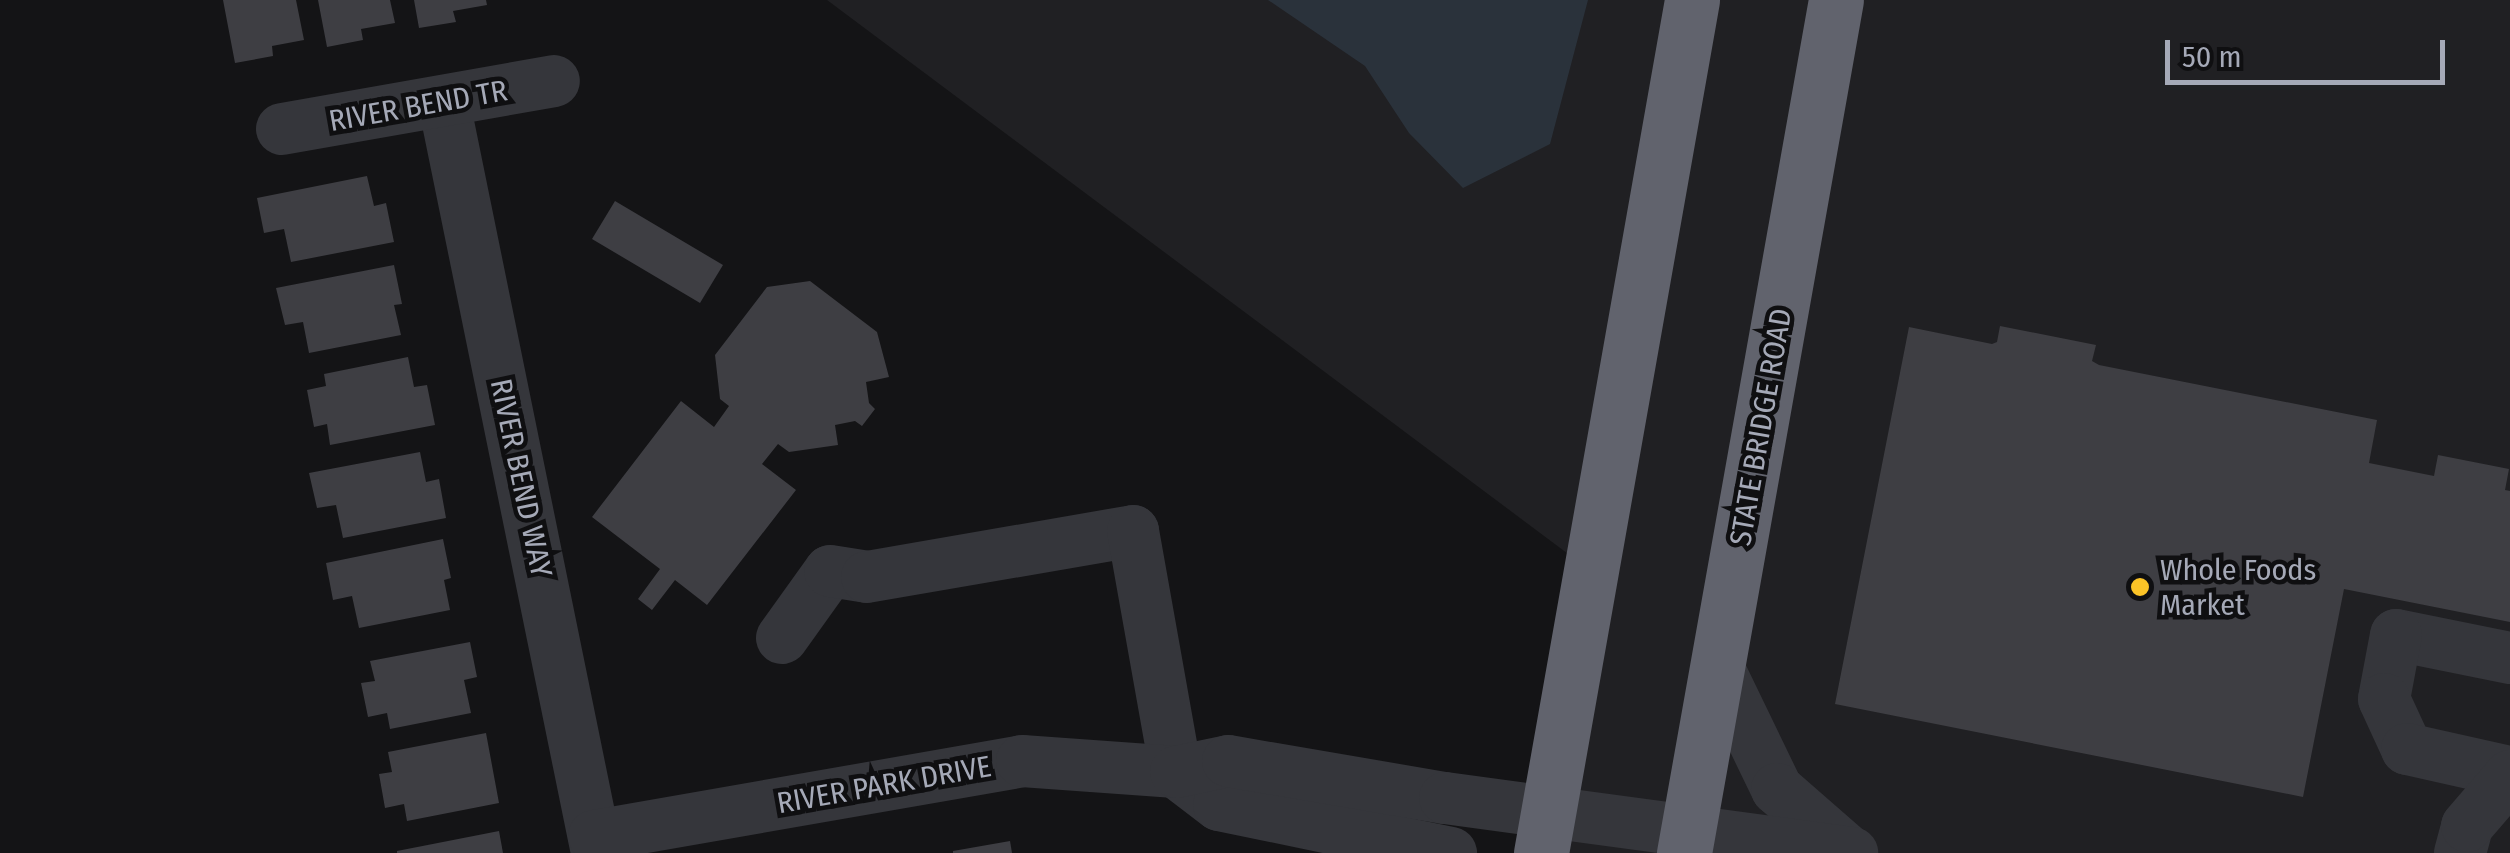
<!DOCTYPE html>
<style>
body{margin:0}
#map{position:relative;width:2510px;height:853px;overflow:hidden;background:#141416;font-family:"Fira Sans Condensed",sans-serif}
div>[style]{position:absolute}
.built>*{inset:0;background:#202023}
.water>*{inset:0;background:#2a323b}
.building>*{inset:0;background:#3e3e43}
.minor>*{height:52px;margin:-26px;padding:0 26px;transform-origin:26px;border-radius:26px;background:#35363b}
.highway>*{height:55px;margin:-27.5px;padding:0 27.5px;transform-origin:27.5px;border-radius:27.5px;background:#61636d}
.dots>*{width:28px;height:28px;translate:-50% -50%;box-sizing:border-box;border:5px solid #0f0f11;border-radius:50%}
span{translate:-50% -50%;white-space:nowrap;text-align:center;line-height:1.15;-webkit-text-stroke:9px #0f0f11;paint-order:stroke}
.street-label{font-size:30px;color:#a5a9b7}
.poi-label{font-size:30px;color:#a5a9b7}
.left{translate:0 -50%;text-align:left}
.scale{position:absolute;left:2165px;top:40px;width:280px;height:45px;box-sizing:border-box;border:5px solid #a5a9b7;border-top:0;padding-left:12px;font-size:30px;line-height:35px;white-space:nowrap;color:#a5a9b7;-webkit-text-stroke:8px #0f0f11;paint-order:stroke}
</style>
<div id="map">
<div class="built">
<i style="clip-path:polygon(827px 0,2510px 0,2510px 853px,1553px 853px,1603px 580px)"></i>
</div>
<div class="water">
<i style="clip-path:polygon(1268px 0,1588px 0,1550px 144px,1463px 188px,1409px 133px,1365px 66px)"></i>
</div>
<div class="building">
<i style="clip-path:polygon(223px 0,296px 0,304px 40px,272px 46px,273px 56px,235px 63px)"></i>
<i style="clip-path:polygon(318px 0,390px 0,395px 23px,361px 29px,363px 40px,327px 47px)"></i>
<i style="clip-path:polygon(414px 0,486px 0,487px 5px,453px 11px,456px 22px,419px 28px)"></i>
<i style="clip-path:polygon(367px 176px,374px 206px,386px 203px,394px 242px,291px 262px,284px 229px,264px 233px,257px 198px)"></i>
<i style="clip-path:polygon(615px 201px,723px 265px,700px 303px,592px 239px)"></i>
<i style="clip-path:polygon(394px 265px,402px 304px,394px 305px,401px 335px,309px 353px,303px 322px,285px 325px,276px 288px)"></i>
<i style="clip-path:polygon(810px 281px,877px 332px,889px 377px,866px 382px,869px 403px,875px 409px,862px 426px,855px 421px,835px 425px,838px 445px,789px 452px,778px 444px,762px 464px,796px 490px,707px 605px,675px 580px,652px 610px,638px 599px,660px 569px,592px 517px,681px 401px,714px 427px,729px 406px,720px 399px,715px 355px,767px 287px)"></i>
<i style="clip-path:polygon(2000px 326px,2096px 345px,2092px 361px,2099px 365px,2377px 420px,2369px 463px,2434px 476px,2438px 455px,2509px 469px,2505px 490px,2510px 491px,2510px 622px,2344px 589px,2303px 797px,1835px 704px,1909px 327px,1992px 344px,1997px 342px)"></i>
<i style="clip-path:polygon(408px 357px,414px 387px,427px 385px,435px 425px,330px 445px,327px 424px,314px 427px,307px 390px,326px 386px,324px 374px)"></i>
<i style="clip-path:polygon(420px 452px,426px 482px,439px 479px,446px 518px,343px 538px,336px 505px,317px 508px,309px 473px)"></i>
<i style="clip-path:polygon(443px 539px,451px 578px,444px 580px,450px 610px,359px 628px,352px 596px,333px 600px,326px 563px)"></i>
<i style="clip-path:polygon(470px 642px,477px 677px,464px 680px,471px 713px,390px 729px,387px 713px,368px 717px,361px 683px,375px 681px,370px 661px)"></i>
<i style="clip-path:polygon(486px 733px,499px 803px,407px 821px,404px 804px,385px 808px,379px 774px,392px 772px,388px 752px)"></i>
<i style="clip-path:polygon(499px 831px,503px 853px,397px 853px,397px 851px)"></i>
<i style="clip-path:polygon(1010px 841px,1012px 853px,953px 853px,953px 851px)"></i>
</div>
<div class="minor">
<i style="left:444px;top:103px;width:765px;rotate:78.47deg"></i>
<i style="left:282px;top:129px;width:276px;rotate:-10deg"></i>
<i style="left:782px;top:638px;width:82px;rotate:-54.4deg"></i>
<i style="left:830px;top:571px;width:37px;rotate:9deg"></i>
<i style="left:867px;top:577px;width:270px;rotate:-9.8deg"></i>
<i style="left:1133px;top:531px;width:245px;rotate:79.9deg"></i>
<i style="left:2510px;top:658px;width:116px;rotate:-168.6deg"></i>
<i style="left:2396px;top:635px;width:65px;rotate:100.6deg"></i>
<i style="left:2384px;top:699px;width:55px;rotate:65.3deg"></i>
<i style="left:2407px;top:749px;width:106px;rotate:12.6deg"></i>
<i style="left:1718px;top:667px;width:136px;rotate:64.2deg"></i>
<i style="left:1777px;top:789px;width:97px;rotate:41.2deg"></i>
<i style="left:1176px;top:772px;width:54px;rotate:37.5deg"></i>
<i style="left:1219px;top:805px;width:237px;rotate:11.7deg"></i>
<i style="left:594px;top:836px;width:435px;rotate:-9.9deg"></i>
<i style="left:1022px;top:761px;width:154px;rotate:4.1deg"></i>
<i style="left:1176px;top:772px;width:53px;rotate:-11.9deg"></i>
<i style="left:1228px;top:761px;width:220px;rotate:9.7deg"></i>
<i style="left:1445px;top:798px;width:411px;rotate:7.7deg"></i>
<i style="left:2460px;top:853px;width:28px;rotate:-75deg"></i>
<i style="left:2467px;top:826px;width:66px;rotate:-49.3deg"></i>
</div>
<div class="highway">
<i style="left:1541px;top:853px;width:866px;rotate:-79.96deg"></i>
<i style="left:1684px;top:853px;width:866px;rotate:-79.9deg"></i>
</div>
<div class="dots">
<i style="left:2140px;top:587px;background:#fbc327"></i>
</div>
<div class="street-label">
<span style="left:418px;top:106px;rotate:-10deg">RIVER BEND TR</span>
<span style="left:1761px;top:427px;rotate:-80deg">STATE BRIDGE ROAD</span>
<span style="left:521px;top:478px;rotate:78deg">RIVER BEND WAY</span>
<span style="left:884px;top:785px;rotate:-10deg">RIVER PARK DRIVE</span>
</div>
<div class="poi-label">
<span class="left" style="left:2160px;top:587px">Whole Foods<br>Market</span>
</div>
<div class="scale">50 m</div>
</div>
